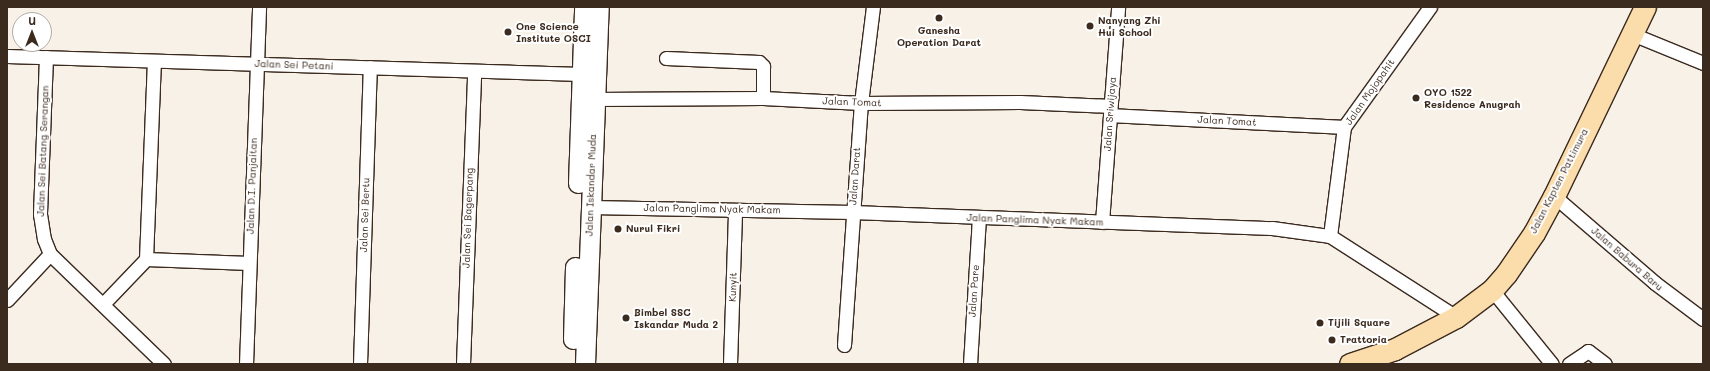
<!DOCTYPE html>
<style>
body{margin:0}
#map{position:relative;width:1710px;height:371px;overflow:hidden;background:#f8f1e8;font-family:Mali,sans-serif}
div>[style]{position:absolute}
.roads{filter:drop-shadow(1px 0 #3b2a1e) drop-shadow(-1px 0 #3b2a1e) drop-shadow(0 1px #3b2a1e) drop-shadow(0 -1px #3b2a1e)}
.street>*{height:13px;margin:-6.5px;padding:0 6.5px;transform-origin:6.5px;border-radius:6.5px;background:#fff}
.secondary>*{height:19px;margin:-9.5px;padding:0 9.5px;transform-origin:9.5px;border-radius:9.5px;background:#fff}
.primary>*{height:21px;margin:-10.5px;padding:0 10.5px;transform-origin:10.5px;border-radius:10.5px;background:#faddab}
.dots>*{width:11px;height:11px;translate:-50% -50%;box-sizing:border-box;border:2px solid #fff;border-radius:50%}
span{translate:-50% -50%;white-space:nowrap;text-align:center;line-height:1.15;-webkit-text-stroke:4px #fff;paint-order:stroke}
.poi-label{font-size:10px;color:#3b2a1e;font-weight:700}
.left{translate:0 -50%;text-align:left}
.street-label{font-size:10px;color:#3b2a1e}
.frame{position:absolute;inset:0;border:8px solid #3b2a1e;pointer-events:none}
.north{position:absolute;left:12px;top:12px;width:40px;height:40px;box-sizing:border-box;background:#fff;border:1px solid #b1aaa5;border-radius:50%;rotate:0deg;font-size:11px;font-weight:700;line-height:16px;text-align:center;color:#3b2a1e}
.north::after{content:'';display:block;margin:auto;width:14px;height:18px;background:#3b2a1e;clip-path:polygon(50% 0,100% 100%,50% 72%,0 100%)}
</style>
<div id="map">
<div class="roads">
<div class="street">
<i style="left:1632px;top:34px;width:77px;rotate:22.2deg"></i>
<i style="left:7px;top:56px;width:574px;rotate:1.8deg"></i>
<i style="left:46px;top:57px;width:157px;rotate:92.2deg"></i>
<i style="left:40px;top:214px;width:25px;rotate:81deg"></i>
<i style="left:44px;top:239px;width:16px;rotate:68deg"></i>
<i style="left:50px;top:254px;width:158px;rotate:44deg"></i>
<i style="left:666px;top:58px;width:93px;rotate:2.5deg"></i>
<i style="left:759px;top:62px;width:6px;rotate:45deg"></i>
<i style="left:763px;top:66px;width:32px;rotate:90deg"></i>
<i style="left:594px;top:99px;width:169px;rotate:-0.3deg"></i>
<i style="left:763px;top:98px;width:98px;rotate:2.9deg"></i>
<i style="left:861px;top:103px;width:159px;rotate:-0.4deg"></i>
<i style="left:1020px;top:102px;width:90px;rotate:2.5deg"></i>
<i style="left:1110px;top:115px;width:234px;rotate:2.9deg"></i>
<i style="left:1554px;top:196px;width:133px;rotate:40.7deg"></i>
<i style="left:1655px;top:283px;width:60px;rotate:36.9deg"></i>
<i style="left:590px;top:207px;width:262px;rotate:1.1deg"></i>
<i style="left:852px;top:212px;width:420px;rotate:2.2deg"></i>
<i style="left:1272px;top:228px;width:59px;rotate:7.9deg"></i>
<i style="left:1330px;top:236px;width:150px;rotate:32.7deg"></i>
<i style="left:1102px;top:222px;width:216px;rotate:-85.7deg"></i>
<i style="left:1330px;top:236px;width:110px;rotate:-82.7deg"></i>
<i style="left:1344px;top:127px;width:148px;rotate:-54.4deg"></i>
<i style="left:146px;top:259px;width:198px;rotate:-87.7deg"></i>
<i style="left:1492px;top:290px;width:95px;rotate:51deg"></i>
<i style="left:7px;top:300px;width:63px;rotate:-46.9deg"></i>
<i style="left:103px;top:304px;width:62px;rotate:-46.3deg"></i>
<i style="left:146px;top:259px;width:103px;rotate:2.2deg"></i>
<i style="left:844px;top:345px;width:243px;rotate:-86deg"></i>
<i style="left:861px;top:103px;width:97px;rotate:-82.9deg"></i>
<i style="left:246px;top:364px;width:357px;rotate:-87.9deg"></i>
<i style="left:360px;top:364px;width:297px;rotate:-88.1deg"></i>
<i style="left:463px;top:364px;width:292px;rotate:-87.8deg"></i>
<i style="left:730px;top:364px;width:154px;rotate:-88.1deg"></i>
<i style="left:970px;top:364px;width:146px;rotate:-86.5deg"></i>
<i style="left:1569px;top:364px;width:23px;rotate:-34deg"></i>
<i style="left:1588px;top:351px;width:21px;rotate:37deg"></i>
</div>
<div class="secondary">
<i style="left:578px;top:183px;width:176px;rotate:-88deg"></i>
<i style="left:573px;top:339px;width:72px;rotate:-88.4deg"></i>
<i style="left:585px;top:364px;width:357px;rotate:-87.8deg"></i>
</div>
<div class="primary">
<i style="left:1350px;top:364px;width:47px;rotate:-18.4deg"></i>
<i style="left:1395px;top:349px;width:69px;rotate:-27.7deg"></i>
<i style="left:1456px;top:317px;width:45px;rotate:-36.9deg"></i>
<i style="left:1492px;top:290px;width:21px;rotate:-49deg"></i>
<i style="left:1506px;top:274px;width:50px;rotate:-55.7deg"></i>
<i style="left:1534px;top:233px;width:42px;rotate:-61.6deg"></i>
<i style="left:1554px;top:196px;width:210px;rotate:-64.3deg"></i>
</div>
</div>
<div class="dots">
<i style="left:939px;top:18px;background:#3b2a1e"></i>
<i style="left:1090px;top:26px;background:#3b2a1e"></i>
<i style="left:508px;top:32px;background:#3b2a1e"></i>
<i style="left:1416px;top:98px;background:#3b2a1e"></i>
<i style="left:618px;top:229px;background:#3b2a1e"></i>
<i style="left:626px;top:318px;background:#3b2a1e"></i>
<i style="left:1320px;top:323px;background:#3b2a1e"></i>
<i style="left:1332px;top:340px;background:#3b2a1e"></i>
</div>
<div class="poi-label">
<span class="left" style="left:1098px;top:26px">Nanyang Zhi<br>Hui School</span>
<span class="left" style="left:516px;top:32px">One Science<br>Institute OSCI</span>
<span style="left:939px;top:36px">Ganesha<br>Operation Darat</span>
<span class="left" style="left:1424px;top:98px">OYO 1522<br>Residence Anugrah</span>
<span class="left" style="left:626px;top:229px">Nurul Fikri</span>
<span class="left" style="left:634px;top:318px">Bimbel SSC<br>Iskandar Muda 2</span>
<span class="left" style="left:1328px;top:323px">Tijili Square</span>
<span class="left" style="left:1340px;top:340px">Trattoria</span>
</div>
<div class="street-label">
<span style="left:294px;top:65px;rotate:2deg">Jalan Sei Petani</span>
<span style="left:1370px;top:92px;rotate:-55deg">Jalan Mojopahit</span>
<span style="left:852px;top:102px;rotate:2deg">Jalan Tomat</span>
<span style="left:1110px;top:114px;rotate:-86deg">Jalan Sriwijaya</span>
<span style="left:1227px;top:121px;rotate:3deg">Jalan Tomat</span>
<span style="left:43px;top:151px;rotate:-88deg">Jalan Sei Batang Serangan</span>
<span style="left:855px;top:176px;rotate:-86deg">Jalan Darat</span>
<span style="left:1559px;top:181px;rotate:-63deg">Jalan Kapten Pattimura</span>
<span style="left:591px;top:185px;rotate:-88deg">Jalan Iskandar Muda</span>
<span style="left:252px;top:186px;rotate:-88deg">Jalan D.I. Panjaitan</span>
<span style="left:712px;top:209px;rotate:1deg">Jalan Panglima Nyak Makam</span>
<span style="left:365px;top:215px;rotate:-88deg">Jalan Sei Bertu</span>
<span style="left:468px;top:218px;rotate:-88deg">Jalan Sei Bagerpang</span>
<span style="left:1035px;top:220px;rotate:2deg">Jalan Panglima Nyak Makam</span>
<span style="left:1627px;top:259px;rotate:41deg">Jalan Babura Baru</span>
<span style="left:733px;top:287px;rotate:-88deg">Kunyit</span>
<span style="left:974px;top:291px;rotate:-86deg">Jalan Pare</span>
</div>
<div class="frame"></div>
<div class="north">U</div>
</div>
